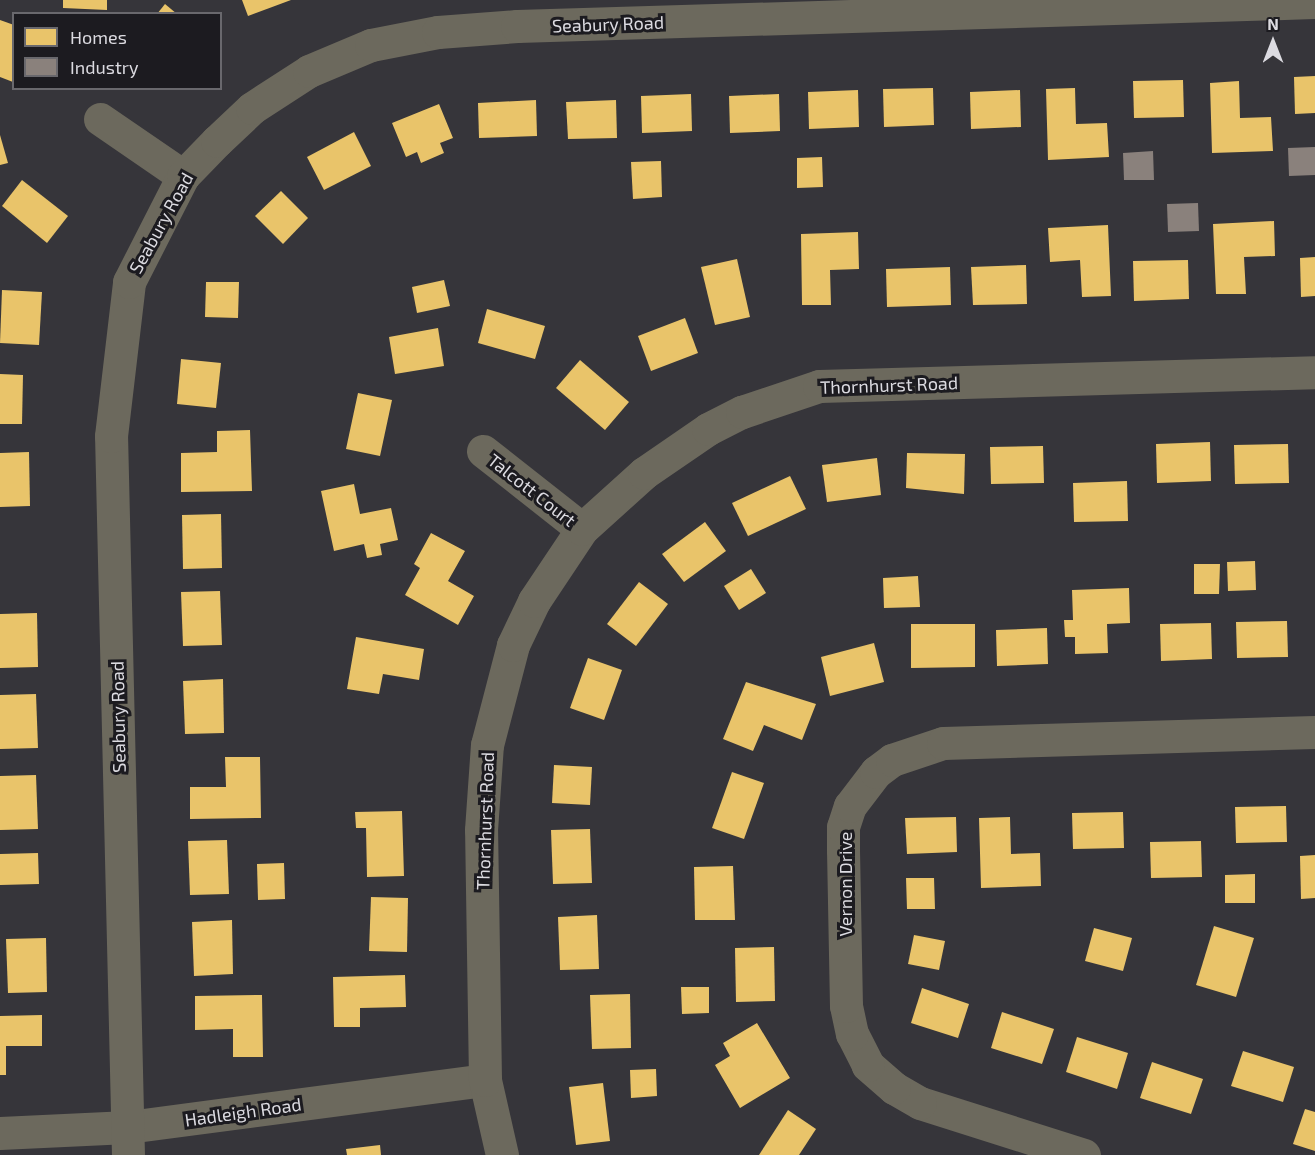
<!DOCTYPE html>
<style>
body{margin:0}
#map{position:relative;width:1315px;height:1155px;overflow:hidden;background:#36353a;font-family:"Exo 2",sans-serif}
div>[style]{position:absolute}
.homes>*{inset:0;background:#e9c46a}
.industry>*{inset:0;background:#8a817c}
.minor>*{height:33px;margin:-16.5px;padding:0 16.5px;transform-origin:16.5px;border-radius:16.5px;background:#6c695d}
span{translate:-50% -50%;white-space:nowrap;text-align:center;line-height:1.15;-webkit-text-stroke:6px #1c1b20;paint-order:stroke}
.street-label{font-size:18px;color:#dcdbe1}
.legend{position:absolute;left:12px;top:12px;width:210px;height:78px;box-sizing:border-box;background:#1c1b20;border:2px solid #69686d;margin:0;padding:8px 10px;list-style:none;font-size:18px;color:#dcdbe1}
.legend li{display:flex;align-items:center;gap:12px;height:30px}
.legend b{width:30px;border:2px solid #69686d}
.north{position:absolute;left:1243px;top:12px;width:60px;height:60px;-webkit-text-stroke:4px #1c1b20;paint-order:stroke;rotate:0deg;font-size:16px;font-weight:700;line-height:24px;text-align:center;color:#dcdbe1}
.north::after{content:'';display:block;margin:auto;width:21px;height:27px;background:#dcdbe1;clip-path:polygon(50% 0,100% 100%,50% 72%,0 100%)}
</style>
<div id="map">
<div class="homes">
<i style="clip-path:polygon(63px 0,107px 0,107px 10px,63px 8px)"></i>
<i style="clip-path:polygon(242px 0,291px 0,248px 16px)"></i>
<i style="clip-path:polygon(165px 4px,177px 14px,157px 14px)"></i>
<i style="clip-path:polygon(0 20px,14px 25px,13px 82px,0 77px)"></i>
<i style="clip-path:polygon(1315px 76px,1315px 113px,1295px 114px,1294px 77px)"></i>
<i style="clip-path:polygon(1183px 80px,1184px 117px,1134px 118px,1133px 81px)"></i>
<i style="clip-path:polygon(1239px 81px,1240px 118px,1271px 117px,1273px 151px,1212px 153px,1210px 83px)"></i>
<i style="clip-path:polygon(933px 88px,934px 125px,884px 127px,883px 89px)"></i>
<i style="clip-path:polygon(1075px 88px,1076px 124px,1107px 123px,1109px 157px,1048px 160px,1046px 89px)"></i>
<i style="clip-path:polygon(858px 90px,859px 127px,809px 129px,808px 92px)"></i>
<i style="clip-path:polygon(1020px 90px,1021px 127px,971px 129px,970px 92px)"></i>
<i style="clip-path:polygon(691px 94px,692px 131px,642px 133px,641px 96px)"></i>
<i style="clip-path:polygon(779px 94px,780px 131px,730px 133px,729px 96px)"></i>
<i style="clip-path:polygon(536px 100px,537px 136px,479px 138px,478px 103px)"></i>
<i style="clip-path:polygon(616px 100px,617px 138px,568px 139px,566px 102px)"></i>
<i style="clip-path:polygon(439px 104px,453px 138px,440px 143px,444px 153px,421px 163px,417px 152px,406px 157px,392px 123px)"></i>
<i style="clip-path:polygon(354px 132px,371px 166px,324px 190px,307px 157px)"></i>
<i style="clip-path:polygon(0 135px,8px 163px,0 165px)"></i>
<i style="clip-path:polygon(822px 157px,823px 187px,797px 188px,797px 158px)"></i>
<i style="clip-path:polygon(661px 161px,662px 197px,633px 199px,631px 162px)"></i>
<i style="clip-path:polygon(22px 180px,68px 216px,47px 243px,2px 206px)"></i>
<i style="clip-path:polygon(281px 191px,308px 218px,283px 244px,255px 216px)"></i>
<i style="clip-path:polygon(1274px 221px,1275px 256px,1244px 257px,1246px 294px,1216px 294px,1213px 224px)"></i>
<i style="clip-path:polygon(1108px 225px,1111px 296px,1082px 297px,1080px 260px,1050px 262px,1048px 228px)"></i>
<i style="clip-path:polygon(858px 232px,859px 269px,830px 270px,831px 305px,802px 305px,801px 234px)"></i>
<i style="clip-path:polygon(1315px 257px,1315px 296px,1301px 297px,1300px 258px)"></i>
<i style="clip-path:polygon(737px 259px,750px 317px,715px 325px,701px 267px)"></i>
<i style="clip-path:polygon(1188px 260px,1189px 299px,1134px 301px,1133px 261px)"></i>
<i style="clip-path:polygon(1026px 265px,1027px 304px,973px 305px,971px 267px)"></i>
<i style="clip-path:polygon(950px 267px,951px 305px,887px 307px,886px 269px)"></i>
<i style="clip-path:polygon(444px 280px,450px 306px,417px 313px,412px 287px)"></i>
<i style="clip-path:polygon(206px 282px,239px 282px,238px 318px,205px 317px)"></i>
<i style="clip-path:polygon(2px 290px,42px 292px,39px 345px,0 343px)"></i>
<i style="clip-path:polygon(487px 309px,545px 326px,535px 359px,478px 343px)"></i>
<i style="clip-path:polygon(685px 318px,698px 353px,651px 371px,638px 336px)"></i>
<i style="clip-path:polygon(438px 328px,444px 366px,395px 374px,389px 337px)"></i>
<i style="clip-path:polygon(181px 359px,221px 363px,216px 408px,177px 404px)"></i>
<i style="clip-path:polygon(580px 360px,629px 402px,605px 430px,556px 388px)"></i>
<i style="clip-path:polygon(0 374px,23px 375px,22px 424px,0 424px)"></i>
<i style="clip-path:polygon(358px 393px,392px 400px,380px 456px,346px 449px)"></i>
<i style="clip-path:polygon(250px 430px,252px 491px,181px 492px,181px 453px,217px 452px,217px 431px)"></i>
<i style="clip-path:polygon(1210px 442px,1211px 481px,1157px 483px,1156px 444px)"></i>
<i style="clip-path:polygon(1288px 444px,1289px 483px,1235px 484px,1234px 445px)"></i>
<i style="clip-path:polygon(1043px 446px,1044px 483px,991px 484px,990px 447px)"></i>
<i style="clip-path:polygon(29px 452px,30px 506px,0 507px,0 453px)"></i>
<i style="clip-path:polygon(907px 453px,965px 454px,964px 494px,906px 488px)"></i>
<i style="clip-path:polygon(877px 458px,881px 495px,827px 502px,822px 465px)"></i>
<i style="clip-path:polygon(790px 476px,806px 509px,748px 536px,732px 503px)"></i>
<i style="clip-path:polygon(1127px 481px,1128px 521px,1074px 522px,1073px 483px)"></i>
<i style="clip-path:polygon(354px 484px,360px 514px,391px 508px,398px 540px,380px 544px,382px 555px,367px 558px,364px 544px,334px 551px,321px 491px)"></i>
<i style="clip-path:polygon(221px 514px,222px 568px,183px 569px,182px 515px)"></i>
<i style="clip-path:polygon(705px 522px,726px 551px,684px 582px,662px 554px)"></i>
<i style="clip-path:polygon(431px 533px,465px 551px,448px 581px,474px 596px,458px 625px,405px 595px,420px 568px,414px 564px)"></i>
<i style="clip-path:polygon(1255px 561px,1256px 590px,1228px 591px,1227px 562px)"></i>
<i style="clip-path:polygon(1194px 564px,1220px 564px,1219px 594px,1194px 594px)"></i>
<i style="clip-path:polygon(751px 569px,766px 593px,739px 610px,724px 586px)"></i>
<i style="clip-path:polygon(918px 576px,920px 607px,884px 608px,883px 578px)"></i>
<i style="clip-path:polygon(639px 582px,668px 604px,636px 646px,607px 624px)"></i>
<i style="clip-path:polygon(1129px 588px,1130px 623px,1107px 624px,1108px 653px,1075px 654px,1075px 637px,1065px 637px,1064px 620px,1073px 620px,1072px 590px)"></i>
<i style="clip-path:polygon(220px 591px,222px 645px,183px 646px,181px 592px)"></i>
<i style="clip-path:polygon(37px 613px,38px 667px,0 668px,0 614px)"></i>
<i style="clip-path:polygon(1287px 621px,1288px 657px,1237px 658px,1236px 622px)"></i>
<i style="clip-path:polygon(1211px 623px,1212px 659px,1161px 661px,1160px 624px)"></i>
<i style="clip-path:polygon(911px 624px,975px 624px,975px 667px,911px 668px)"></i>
<i style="clip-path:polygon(1047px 628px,1048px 664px,997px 666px,996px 630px)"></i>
<i style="clip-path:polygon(356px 637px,424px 649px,419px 680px,383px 674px,379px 694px,347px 689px)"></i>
<i style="clip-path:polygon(874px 643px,884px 682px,830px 696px,821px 657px)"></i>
<i style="clip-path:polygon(588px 658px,622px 670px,604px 720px,570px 708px)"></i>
<i style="clip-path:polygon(223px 679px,224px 733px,185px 734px,183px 681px)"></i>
<i style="clip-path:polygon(746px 682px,816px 704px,802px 740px,764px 725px,753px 751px,723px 739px)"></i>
<i style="clip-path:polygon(36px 694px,38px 748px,0 749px,0 695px)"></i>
<i style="clip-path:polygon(225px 757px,260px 757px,261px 818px,190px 819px,190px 787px,226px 787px)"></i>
<i style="clip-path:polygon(554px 765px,592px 767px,590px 805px,552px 803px)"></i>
<i style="clip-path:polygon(732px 772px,764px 783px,744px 839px,712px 828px)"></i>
<i style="clip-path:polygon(36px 775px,38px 829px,0 830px,0 776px)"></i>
<i style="clip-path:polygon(1286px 806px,1287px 842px,1236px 843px,1235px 807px)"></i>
<i style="clip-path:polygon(402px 811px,404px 876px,367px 877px,366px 828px,356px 828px,355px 812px)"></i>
<i style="clip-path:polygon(1123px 812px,1124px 848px,1073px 849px,1072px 813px)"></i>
<i style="clip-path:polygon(956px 817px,957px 852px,907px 854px,905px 818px)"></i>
<i style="clip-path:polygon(1010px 817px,1011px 854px,1040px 853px,1041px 886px,981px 888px,979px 818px)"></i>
<i style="clip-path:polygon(590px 829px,592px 883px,553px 884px,551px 830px)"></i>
<i style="clip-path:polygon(227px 840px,229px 894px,190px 895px,188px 841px)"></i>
<i style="clip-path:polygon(1201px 841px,1202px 877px,1151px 878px,1150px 842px)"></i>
<i style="clip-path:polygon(38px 853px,39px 884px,0 885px,0 854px)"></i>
<i style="clip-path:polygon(1315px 855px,1315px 898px,1301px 899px,1300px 856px)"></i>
<i style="clip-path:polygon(284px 863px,285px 899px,258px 900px,257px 864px)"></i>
<i style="clip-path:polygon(733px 866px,735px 920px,695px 920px,694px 867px)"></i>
<i style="clip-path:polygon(1255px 874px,1255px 903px,1225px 903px,1225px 875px)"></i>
<i style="clip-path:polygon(906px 878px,934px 878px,935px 909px,907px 909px)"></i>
<i style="clip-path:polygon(371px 897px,408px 898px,407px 952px,369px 951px)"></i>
<i style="clip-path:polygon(597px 915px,599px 969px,560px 970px,558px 917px)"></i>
<i style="clip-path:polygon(232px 920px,233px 974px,194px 976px,192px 922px)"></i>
<i style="clip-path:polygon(1214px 926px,1254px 938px,1236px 997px,1196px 985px)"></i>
<i style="clip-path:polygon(1094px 928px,1132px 938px,1123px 971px,1085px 961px)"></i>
<i style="clip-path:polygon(914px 935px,945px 941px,939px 970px,908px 964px)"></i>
<i style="clip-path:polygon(46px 938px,47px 992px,8px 993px,6px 939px)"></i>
<i style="clip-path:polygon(774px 947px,775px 1001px,736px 1002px,735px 948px)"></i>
<i style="clip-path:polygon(405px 975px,406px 1007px,360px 1008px,360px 1027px,334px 1027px,333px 977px)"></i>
<i style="clip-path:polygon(681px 987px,709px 987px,709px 1013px,682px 1014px)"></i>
<i style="clip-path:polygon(922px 988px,969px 1004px,958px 1038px,911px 1023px)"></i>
<i style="clip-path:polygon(630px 994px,631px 1048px,592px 1049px,590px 995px)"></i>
<i style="clip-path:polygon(262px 995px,263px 1057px,233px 1057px,233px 1029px,195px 1030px,195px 996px)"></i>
<i style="clip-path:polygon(1002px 1012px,1054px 1029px,1042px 1064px,991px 1048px)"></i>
<i style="clip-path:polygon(42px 1015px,42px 1046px,6px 1046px,6px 1075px,0 1075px,0 1016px)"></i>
<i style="clip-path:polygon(757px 1023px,790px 1078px,740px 1108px,715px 1065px,730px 1056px,723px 1043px)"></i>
<i style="clip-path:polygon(1077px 1037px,1128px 1053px,1117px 1089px,1066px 1072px)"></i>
<i style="clip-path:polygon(1243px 1051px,1294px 1067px,1283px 1102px,1231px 1086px)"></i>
<i style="clip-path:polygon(1152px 1062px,1203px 1079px,1191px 1114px,1140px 1098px)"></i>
<i style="clip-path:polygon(656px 1069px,657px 1096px,631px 1098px,630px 1070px)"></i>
<i style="clip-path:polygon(603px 1083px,610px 1141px,576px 1145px,569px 1087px)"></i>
<i style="clip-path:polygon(1305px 1109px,1315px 1112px,1315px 1151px,1293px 1144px)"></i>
<i style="clip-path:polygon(788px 1110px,816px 1129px,799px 1155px,759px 1155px)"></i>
<i style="clip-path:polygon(380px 1145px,381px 1155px,347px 1155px,346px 1149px)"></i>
</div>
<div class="industry">
<i style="clip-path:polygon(1315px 147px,1315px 175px,1289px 176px,1288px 148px)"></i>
<i style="clip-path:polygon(1153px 151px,1154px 180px,1124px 180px,1123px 153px)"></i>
<i style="clip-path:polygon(1198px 203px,1199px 231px,1168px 232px,1167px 204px)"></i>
</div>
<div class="minor">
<i style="left:100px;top:119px;width:101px;rotate:34.5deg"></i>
<i style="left:483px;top:451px;width:126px;rotate:38.2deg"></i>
<i style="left:0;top:1133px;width:128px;rotate:-2.7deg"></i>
<i style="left:128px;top:1127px;width:360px;rotate:-7.5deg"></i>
<i style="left:128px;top:1155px;width:719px;rotate:-91.35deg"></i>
<i style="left:111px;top:436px;width:155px;rotate:-83.3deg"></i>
<i style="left:129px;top:282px;width:119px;rotate:-63deg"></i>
<i style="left:183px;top:176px;width:49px;rotate:-45.8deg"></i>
<i style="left:217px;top:141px;width:48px;rotate:-43.3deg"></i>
<i style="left:252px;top:108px;width:68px;rotate:-33deg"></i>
<i style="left:309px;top:71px;width:67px;rotate:-22.8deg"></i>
<i style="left:371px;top:45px;width:68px;rotate:-11deg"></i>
<i style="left:438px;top:32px;width:79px;rotate:-4.3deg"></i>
<i style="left:517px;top:26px;width:798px;rotate:-1.72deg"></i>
<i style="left:502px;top:1155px;width:77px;rotate:-102.8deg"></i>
<i style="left:485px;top:1080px;width:250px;rotate:-90.9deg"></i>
<i style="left:481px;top:830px;width:85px;rotate:-86deg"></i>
<i style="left:487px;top:745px;width:103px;rotate:-75.4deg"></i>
<i style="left:513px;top:645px;width:49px;rotate:-64.5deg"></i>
<i style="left:534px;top:601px;width:87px;rotate:-56.3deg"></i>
<i style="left:582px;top:529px;width:84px;rotate:-42.1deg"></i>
<i style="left:644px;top:473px;width:78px;rotate:-34.5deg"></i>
<i style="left:708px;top:429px;width:38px;rotate:-27deg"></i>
<i style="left:742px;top:412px;width:81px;rotate:-18.7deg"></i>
<i style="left:819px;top:386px;width:496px;rotate:-1.6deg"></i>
<i style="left:1084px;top:1155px;width:172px;rotate:-162.4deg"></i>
<i style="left:920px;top:1103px;width:30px;rotate:-150deg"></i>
<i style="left:894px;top:1088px;width:35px;rotate:-139deg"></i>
<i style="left:868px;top:1065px;width:35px;rotate:-117deg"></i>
<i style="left:852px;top:1034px;width:29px;rotate:-102deg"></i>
<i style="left:846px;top:1006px;width:156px;rotate:-91.1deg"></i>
<i style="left:843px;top:850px;width:23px;rotate:-90deg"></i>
<i style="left:843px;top:827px;width:22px;rotate:-72deg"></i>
<i style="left:850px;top:806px;width:43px;rotate:-52.6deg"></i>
<i style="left:876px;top:772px;width:20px;rotate:-37deg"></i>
<i style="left:892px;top:760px;width:54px;rotate:-18.4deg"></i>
<i style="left:943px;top:743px;width:372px;rotate:-1.7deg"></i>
</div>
<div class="street-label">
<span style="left:608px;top:24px;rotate:-2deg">Seabury Road</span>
<span style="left:161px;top:223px;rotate:-61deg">Seabury Road</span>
<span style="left:889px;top:385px;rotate:-2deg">Thornhurst Road</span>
<span style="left:532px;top:490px;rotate:38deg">Talcott Court</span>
<span style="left:118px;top:717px;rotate:-91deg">Seabury Road</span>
<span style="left:485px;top:821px;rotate:-88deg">Thornhurst Road</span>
<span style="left:845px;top:884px;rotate:-90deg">Vernon Drive</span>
<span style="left:243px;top:1112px;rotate:-8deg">Hadleigh Road</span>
</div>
<ul class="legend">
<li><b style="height:16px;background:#e9c46a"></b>Homes</li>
<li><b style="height:16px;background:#8a817c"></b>Industry</li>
</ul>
<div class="north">N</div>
</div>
